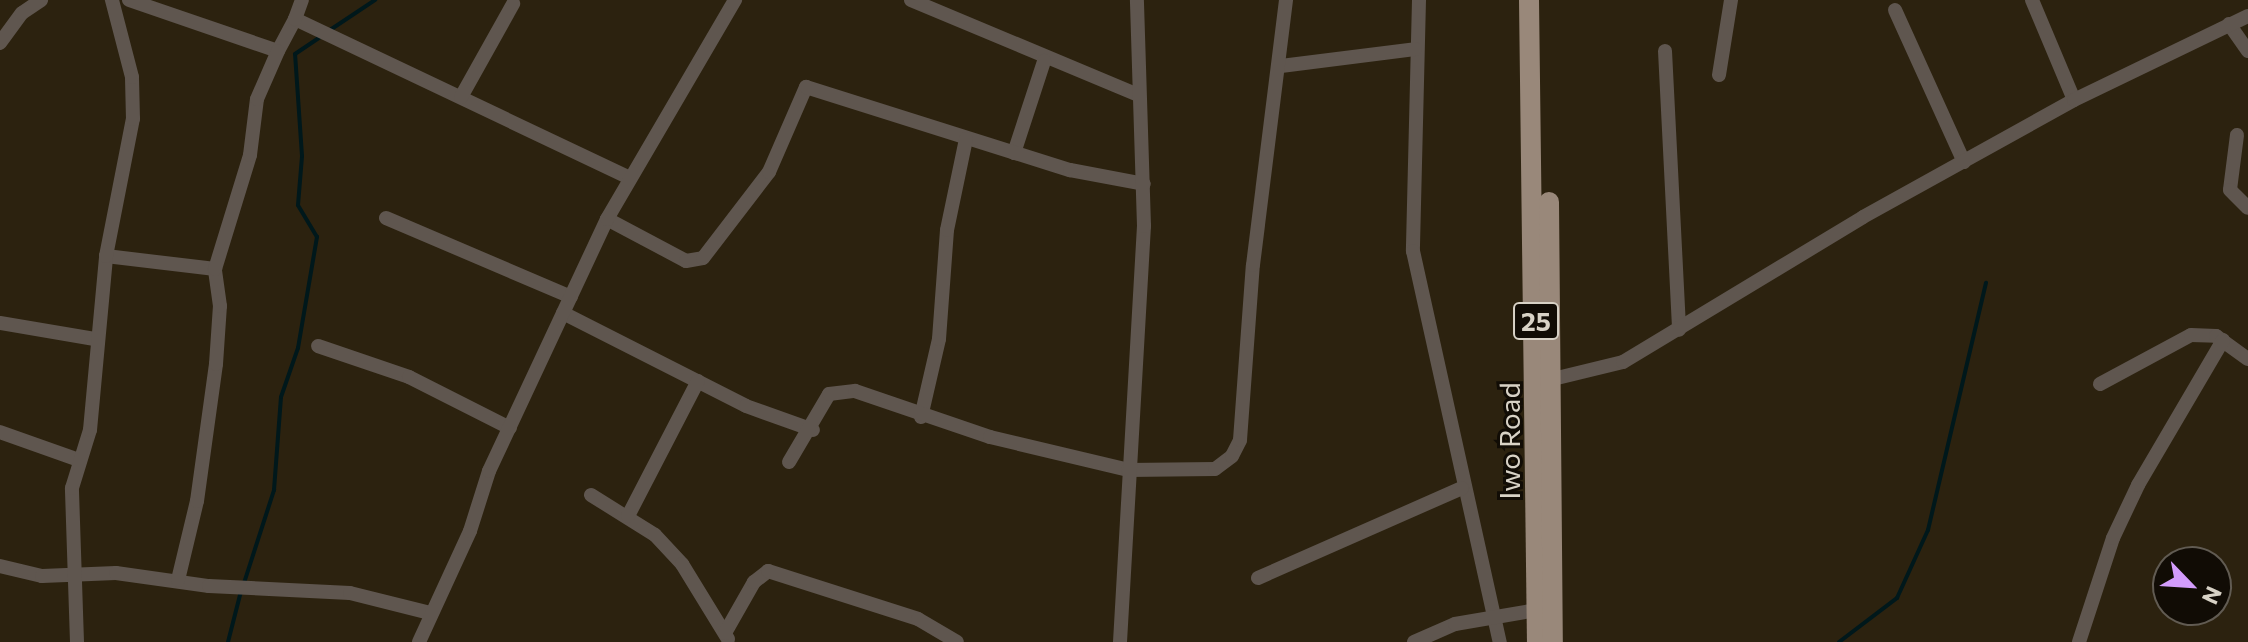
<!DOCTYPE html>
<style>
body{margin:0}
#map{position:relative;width:2248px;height:642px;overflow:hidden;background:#2c220f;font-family:Commissioner,sans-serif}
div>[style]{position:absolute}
.stream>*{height:4px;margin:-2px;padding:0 2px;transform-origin:2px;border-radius:2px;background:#00181b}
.street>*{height:14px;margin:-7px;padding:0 7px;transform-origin:7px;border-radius:7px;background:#5f564f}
.primary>*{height:20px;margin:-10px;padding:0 10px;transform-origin:10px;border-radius:10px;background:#99887a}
span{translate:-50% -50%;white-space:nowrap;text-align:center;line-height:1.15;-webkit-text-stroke:6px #110c05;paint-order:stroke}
.shield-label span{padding:2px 6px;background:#110c05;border:2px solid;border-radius:6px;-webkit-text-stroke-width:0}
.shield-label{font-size:26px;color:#d8d2c6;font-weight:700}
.street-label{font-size:28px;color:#d8d2c6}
.north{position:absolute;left:2152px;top:546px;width:80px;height:80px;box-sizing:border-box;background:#110c05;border:2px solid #615b52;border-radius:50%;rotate:115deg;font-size:22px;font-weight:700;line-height:32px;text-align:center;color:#d8d2c6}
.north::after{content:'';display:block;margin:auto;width:28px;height:36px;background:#d39cfc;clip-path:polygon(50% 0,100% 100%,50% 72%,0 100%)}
</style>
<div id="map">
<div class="stream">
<i style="left:327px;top:32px;width:58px;rotate:-33.7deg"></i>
<i style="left:244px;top:583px;width:98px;rotate:-72.1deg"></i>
<i style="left:274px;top:490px;width:93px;rotate:-85.7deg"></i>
<i style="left:281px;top:397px;width:52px;rotate:-70.9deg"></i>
<i style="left:298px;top:348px;width:113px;rotate:-80.3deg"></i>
<i style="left:317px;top:237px;width:37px;rotate:-121deg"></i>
<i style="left:298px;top:205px;width:49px;rotate:-85.3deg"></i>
<i style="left:302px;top:156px;width:102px;rotate:-93.9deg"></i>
<i style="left:295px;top:54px;width:30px;rotate:-34deg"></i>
<i style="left:228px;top:642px;width:53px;rotate:-75.7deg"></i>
<i style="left:1839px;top:642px;width:73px;rotate:-37.2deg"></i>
<i style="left:1897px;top:598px;width:75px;rotate:-65.5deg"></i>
<i style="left:1928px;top:530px;width:254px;rotate:-76.8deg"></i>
</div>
<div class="street">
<i style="left:129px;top:0;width:157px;rotate:18.9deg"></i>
<i style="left:278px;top:51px;width:36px;rotate:-62deg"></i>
<i style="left:295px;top:19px;width:371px;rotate:25.4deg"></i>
<i style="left:911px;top:0;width:244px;rotate:22.7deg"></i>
<i style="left:1419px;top:0;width:251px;rotate:91.4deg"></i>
<i style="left:1413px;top:251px;width:401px;rotate:77.5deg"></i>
<i style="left:2032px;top:0;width:108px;rotate:67.2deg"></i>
<i style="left:1895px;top:10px;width:167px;rotate:65.6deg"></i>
<i style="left:295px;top:19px;width:20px;rotate:-70deg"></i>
<i style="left:2229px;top:24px;width:33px;rotate:55deg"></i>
<i style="left:0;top:43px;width:37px;rotate:-54deg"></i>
<i style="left:22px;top:13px;width:23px;rotate:-34deg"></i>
<i style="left:1665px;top:51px;width:279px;rotate:87.1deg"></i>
<i style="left:1281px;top:66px;width:135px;rotate:-7.2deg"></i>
<i style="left:1719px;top:75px;width:76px;rotate:-80.9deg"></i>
<i style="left:461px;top:97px;width:107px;rotate:-60.8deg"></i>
<i style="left:2237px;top:135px;width:55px;rotate:97.3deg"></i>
<i style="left:2230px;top:190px;width:25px;rotate:45deg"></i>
<i style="left:1014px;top:153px;width:97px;rotate:-71.9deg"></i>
<i style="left:386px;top:218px;width:201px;rotate:23.1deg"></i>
<i style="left:607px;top:219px;width:89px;rotate:28deg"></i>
<i style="left:686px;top:261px;width:17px;rotate:-10deg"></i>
<i style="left:703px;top:258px;width:108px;rotate:-52.5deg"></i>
<i style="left:769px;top:172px;width:93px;rotate:-66.5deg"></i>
<i style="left:806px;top:87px;width:277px;rotate:17.5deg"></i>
<i style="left:1070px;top:170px;width:75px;rotate:10.7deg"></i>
<i style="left:106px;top:256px;width:110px;rotate:6.8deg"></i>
<i style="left:563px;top:313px;width:205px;rotate:26.9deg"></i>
<i style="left:746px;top:406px;width:71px;rotate:19.7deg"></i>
<i style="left:0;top:323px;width:96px;rotate:9.6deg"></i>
<i style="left:318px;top:346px;width:96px;rotate:18.8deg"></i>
<i style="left:409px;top:377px;width:113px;rotate:26.8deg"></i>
<i style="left:1553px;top:379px;width:72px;rotate:-13.7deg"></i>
<i style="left:1623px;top:362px;width:280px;rotate:-31.1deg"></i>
<i style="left:1863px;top:217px;width:241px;rotate:-29deg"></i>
<i style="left:2074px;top:100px;width:193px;rotate:-25.8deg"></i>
<i style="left:2100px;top:384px;width:103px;rotate:-28.3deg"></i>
<i style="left:2191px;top:335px;width:25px;rotate:2deg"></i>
<i style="left:2216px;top:336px;width:39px;rotate:36deg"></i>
<i style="left:921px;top:417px;width:80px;rotate:-77deg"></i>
<i style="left:939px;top:339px;width:109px;rotate:-85.8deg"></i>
<i style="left:947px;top:230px;width:93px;rotate:-78.2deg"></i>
<i style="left:0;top:432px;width:84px;rotate:19.5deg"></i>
<i style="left:789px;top:462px;width:79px;rotate:-59.5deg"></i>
<i style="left:829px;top:394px;width:26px;rotate:-7deg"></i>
<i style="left:855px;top:391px;width:143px;rotate:18.8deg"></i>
<i style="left:990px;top:437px;width:142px;rotate:13.4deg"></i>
<i style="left:1128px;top:470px;width:87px;rotate:-0.7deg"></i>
<i style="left:1215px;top:469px;width:21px;rotate:-37deg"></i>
<i style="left:1232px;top:456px;width:18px;rotate:-63deg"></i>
<i style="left:1240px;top:440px;width:175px;rotate:-85.8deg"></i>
<i style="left:1253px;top:265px;width:267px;rotate:-82.9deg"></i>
<i style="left:591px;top:495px;width:75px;rotate:32deg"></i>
<i style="left:655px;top:535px;width:40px;rotate:47deg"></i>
<i style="left:682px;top:564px;width:88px;rotate:58.5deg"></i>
<i style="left:628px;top:516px;width:152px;rotate:-62.6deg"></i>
<i style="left:0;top:566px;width:43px;rotate:13.4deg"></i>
<i style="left:42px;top:576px;width:74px;rotate:-2.3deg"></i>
<i style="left:116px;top:573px;width:94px;rotate:8deg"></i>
<i style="left:209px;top:586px;width:141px;rotate:2.8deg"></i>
<i style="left:350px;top:593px;width:82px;rotate:14deg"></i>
<i style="left:1258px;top:578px;width:223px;rotate:-23.8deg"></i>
<i style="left:178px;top:580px;width:81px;rotate:-76.5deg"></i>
<i style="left:197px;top:501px;width:138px;rotate:-82.1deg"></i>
<i style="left:216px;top:364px;width:58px;rotate:-86.1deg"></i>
<i style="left:220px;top:306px;width:37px;rotate:-98deg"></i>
<i style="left:215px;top:269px;width:119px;rotate:-72.9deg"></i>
<i style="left:250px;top:155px;width:56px;rotate:-82.9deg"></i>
<i style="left:257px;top:99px;width:52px;rotate:-66.4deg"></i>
<i style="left:725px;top:633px;width:59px;rotate:-60.4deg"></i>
<i style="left:754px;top:582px;width:18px;rotate:-38deg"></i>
<i style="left:768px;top:571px;width:157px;rotate:17.7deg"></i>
<i style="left:918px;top:619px;width:45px;rotate:30.5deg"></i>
<i style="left:77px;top:642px;width:154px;rotate:-91.9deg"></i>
<i style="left:72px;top:488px;width:61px;rotate:-72.8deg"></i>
<i style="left:90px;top:430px;width:175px;rotate:-84.7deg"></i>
<i style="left:106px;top:256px;width:140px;rotate:-78.9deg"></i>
<i style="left:133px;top:119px;width:42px;rotate:-91.4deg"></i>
<i style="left:132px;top:77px;width:80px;rotate:-104.6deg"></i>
<i style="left:419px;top:642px;width:122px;rotate:-65.3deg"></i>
<i style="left:470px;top:531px;width:63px;rotate:-72.4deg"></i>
<i style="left:489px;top:471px;width:278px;rotate:-64.9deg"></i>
<i style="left:607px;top:219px;width:254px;rotate:-59.7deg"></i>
<i style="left:1120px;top:642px;width:417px;rotate:-86.7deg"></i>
<i style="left:1144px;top:226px;width:226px;rotate:-91.8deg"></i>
<i style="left:1414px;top:642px;width:45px;rotate:-23.7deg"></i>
<i style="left:1455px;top:624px;width:83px;rotate:-9.7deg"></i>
<i style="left:2079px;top:642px;width:109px;rotate:-71.9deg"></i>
<i style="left:2113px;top:538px;width:59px;rotate:-64.7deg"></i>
<i style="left:2138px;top:485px;width:168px;rotate:-59.6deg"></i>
</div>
<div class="primary">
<i style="left:1529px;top:0;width:642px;rotate:89.29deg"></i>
<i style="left:1549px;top:202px;width:440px;rotate:89.5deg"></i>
</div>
<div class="shield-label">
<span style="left:1536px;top:321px">25</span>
</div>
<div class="street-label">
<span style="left:1509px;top:441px;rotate:-90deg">Iwo Road</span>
</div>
<div class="north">N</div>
</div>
